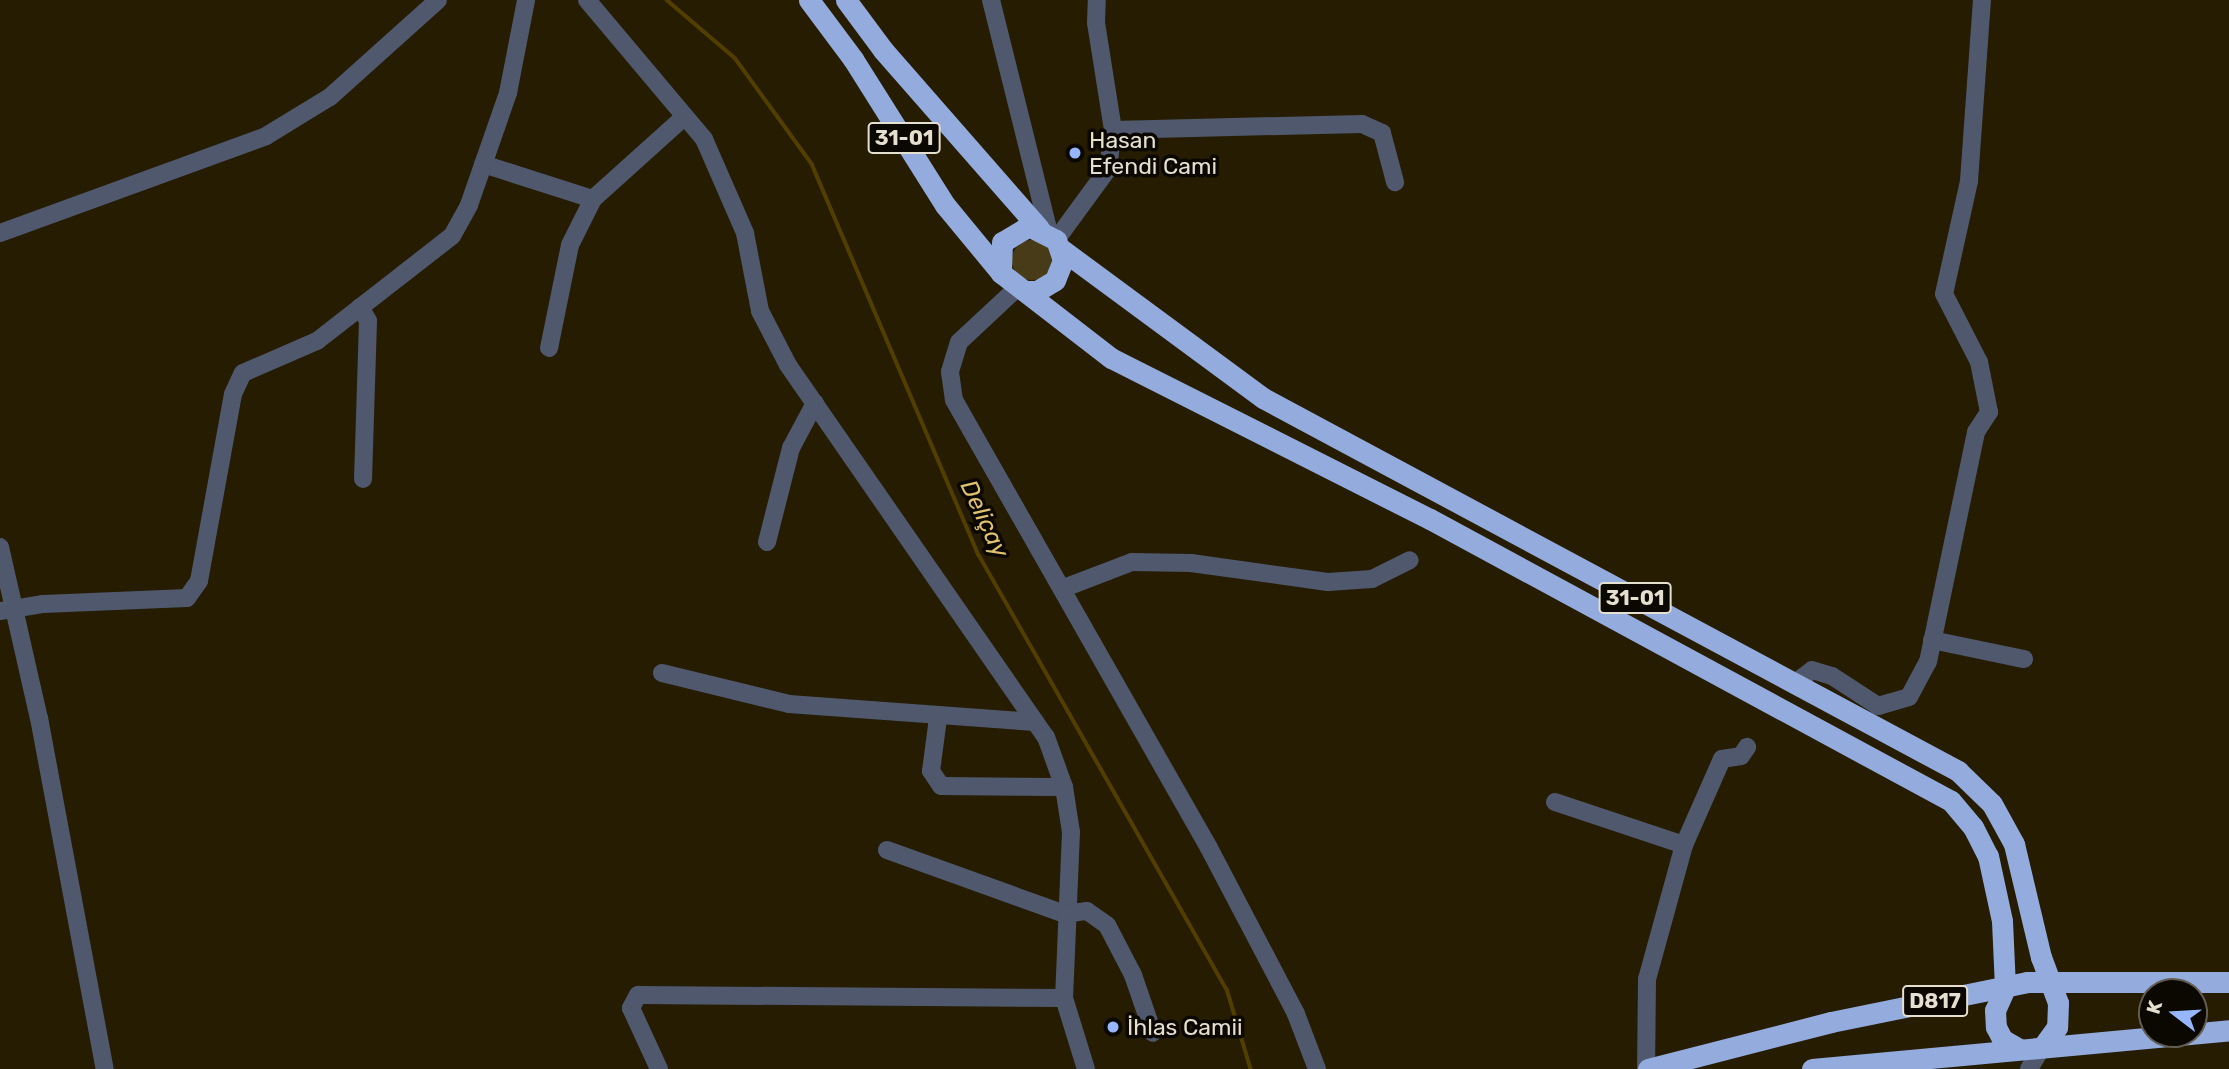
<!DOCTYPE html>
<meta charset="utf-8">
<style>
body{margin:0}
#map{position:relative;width:2229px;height:1069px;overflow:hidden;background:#251c02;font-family:Rubik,sans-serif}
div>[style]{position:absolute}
.green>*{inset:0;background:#483c18}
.round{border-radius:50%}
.stream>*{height:3.5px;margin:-1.75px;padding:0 1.75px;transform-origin:1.75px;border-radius:1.75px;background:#523f00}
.minor>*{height:18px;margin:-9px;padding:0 9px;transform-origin:9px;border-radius:9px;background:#4f586d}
.highway>*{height:21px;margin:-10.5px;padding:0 10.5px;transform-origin:10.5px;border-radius:10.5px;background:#94abde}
.dots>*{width:19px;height:19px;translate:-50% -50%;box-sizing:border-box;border:4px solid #0b0701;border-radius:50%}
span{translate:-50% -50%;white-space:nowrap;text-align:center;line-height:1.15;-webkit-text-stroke:7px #0b0701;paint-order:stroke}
.shield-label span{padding:2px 5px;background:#0b0701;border:2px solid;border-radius:5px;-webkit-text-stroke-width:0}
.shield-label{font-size:21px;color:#e5dfcf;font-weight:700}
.poi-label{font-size:23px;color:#e5dfcf}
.left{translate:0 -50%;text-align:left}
.water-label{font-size:24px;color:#e0c26e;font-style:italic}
.north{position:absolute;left:2138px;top:978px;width:70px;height:70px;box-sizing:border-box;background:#0b0701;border:2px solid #625d53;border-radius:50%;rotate:287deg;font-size:19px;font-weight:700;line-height:28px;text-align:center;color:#e5dfcf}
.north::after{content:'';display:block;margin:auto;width:24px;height:32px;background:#96b6fd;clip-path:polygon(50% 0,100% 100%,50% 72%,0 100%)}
</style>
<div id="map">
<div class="green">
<i class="round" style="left:1012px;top:240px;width:40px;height:40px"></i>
</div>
<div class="stream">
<i style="left:667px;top:0;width:89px;rotate:40.5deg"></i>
<i style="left:735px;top:58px;width:131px;rotate:54deg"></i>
<i style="left:812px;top:164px;width:425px;rotate:66.9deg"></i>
<i style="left:979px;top:555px;width:500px;rotate:60.3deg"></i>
<i style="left:1227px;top:989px;width:84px;rotate:73.3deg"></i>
</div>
<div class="minor">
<i style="left:587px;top:0;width:182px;rotate:49.9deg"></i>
<i style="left:704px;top:139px;width:103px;rotate:66.4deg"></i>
<i style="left:745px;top:233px;width:79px;rotate:79.1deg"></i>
<i style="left:760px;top:311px;width:61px;rotate:62.6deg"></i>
<i style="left:788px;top:365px;width:453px;rotate:55.3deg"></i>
<i style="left:1046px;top:737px;width:53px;rotate:70.2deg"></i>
<i style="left:1064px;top:787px;width:46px;rotate:81.2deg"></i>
<i style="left:1071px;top:832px;width:166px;rotate:92.4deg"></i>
<i style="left:1064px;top:998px;width:74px;rotate:72.8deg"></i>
<i style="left:991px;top:0;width:239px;rotate:76deg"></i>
<i style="left:1113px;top:130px;width:249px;rotate:-1.4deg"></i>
<i style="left:1362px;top:124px;width:22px;rotate:24deg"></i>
<i style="left:1382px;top:133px;width:51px;rotate:75.1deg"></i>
<i style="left:483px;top:164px;width:115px;rotate:17.7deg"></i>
<i style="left:593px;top:199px;width:51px;rotate:116.6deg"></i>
<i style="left:570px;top:245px;width:105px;rotate:101.5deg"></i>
<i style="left:593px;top:199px;width:122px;rotate:-42deg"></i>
<i style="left:0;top:233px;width:283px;rotate:-20deg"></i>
<i style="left:266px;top:136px;width:75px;rotate:-31.4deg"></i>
<i style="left:330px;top:97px;width:145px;rotate:-41.9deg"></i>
<i style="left:1056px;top:240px;width:88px;rotate:-53.8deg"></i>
<i style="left:1108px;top:169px;width:39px;rotate:-83deg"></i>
<i style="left:1113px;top:130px;width:108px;rotate:-99deg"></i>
<i style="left:1096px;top:23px;width:23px;rotate:-88deg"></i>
<i style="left:1017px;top:288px;width:79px;rotate:137deg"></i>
<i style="left:959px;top:342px;width:31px;rotate:107deg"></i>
<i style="left:950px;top:372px;width:28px;rotate:82deg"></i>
<i style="left:954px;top:400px;width:515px;rotate:60.35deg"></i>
<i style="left:1209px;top:848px;width:187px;rotate:62.3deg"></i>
<i style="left:1296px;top:1014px;width:59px;rotate:69.1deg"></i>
<i style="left:360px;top:307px;width:16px;rotate:60deg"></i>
<i style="left:368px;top:321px;width:158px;rotate:91.8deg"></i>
<i style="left:767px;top:542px;width:97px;rotate:-75.7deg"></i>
<i style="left:791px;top:448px;width:51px;rotate:-61.9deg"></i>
<i style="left:0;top:547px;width:175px;rotate:77.2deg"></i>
<i style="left:39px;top:718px;width:357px;rotate:79.4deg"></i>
<i style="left:1064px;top:588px;width:73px;rotate:-20.9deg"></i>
<i style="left:1132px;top:562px;width:59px;rotate:1deg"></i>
<i style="left:1191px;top:563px;width:138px;rotate:7.9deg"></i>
<i style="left:1328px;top:582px;width:44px;rotate:-3.9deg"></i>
<i style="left:1372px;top:579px;width:42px;rotate:-26.6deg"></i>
<i style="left:0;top:611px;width:44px;rotate:-9.2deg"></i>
<i style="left:43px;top:604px;width:144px;rotate:-2.4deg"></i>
<i style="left:187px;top:598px;width:21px;rotate:-55deg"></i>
<i style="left:199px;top:581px;width:190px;rotate:-79.7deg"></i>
<i style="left:233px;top:394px;width:23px;rotate:-65deg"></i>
<i style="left:243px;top:373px;width:81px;rotate:-23.4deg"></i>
<i style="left:317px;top:341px;width:171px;rotate:-37.9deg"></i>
<i style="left:452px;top:236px;width:35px;rotate:-61deg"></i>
<i style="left:469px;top:205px;width:119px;rotate:-70.8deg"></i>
<i style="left:508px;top:93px;width:95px;rotate:-79deg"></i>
<i style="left:1932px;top:640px;width:94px;rotate:11.7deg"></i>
<i style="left:662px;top:673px;width:131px;rotate:13.7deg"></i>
<i style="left:789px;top:704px;width:247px;rotate:4.2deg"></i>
<i style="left:1795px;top:683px;width:21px;rotate:-37deg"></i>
<i style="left:1812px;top:670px;width:21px;rotate:17deg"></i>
<i style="left:1832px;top:676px;width:55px;rotate:33.1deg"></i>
<i style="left:1878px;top:706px;width:32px;rotate:-16deg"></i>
<i style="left:1909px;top:697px;width:40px;rotate:-62deg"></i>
<i style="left:1928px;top:662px;width:235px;rotate:-78.2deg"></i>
<i style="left:1976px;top:432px;width:24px;rotate:-57deg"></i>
<i style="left:1989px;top:412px;width:51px;rotate:-101.3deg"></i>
<i style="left:1979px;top:362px;width:76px;rotate:-117.2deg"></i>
<i style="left:1944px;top:294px;width:116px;rotate:-77.5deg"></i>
<i style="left:1969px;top:181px;width:181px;rotate:-85.9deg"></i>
<i style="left:938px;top:718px;width:53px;rotate:97.5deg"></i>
<i style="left:931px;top:771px;width:18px;rotate:56deg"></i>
<i style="left:941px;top:786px;width:123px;rotate:0.5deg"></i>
<i style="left:1555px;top:802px;width:136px;rotate:18.4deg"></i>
<i style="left:1684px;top:845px;width:139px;rotate:105.4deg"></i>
<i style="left:1647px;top:979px;width:90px;rotate:90.6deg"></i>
<i style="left:1684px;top:845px;width:94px;rotate:-66.2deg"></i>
<i style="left:1722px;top:759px;width:19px;rotate:-9deg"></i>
<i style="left:1741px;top:756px;width:11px;rotate:-56deg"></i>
<i style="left:887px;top:850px;width:189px;rotate:19.8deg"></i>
<i style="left:1065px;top:914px;width:22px;rotate:-8deg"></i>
<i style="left:1087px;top:911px;width:24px;rotate:35deg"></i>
<i style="left:1107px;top:925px;width:56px;rotate:62.5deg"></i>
<i style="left:1133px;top:975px;width:61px;rotate:71deg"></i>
<i style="left:659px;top:1069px;width:67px;rotate:-114.7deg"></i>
<i style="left:631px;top:1008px;width:15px;rotate:-62deg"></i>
<i style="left:638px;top:995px;width:426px;rotate:0.4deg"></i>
<i style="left:2029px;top:1069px;width:27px;rotate:-59deg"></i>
</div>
<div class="highway">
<i style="left:809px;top:0;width:74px;rotate:53.3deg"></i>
<i style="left:853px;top:59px;width:173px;rotate:57.8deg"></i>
<i style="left:945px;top:205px;width:88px;rotate:50.5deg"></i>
<i style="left:846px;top:0;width:62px;rotate:53.5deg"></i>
<i style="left:883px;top:50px;width:237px;rotate:48.8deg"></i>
<i style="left:1061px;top:249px;width:251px;rotate:36.4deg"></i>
<i style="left:1263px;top:398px;width:789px;rotate:28.22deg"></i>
<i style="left:1958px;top:771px;width:47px;rotate:44.1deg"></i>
<i style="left:1992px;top:804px;width:46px;rotate:61.2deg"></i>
<i style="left:2014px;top:844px;width:116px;rotate:76.6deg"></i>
<i style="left:2041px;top:957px;width:49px;rotate:69.7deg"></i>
<i style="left:2058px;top:1003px;width:24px;rotate:92deg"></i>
<i style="left:2057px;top:1027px;width:24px;rotate:126deg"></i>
<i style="left:1027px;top:291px;width:10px"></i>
<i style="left:1037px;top:291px;width:21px;rotate:-31deg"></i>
<i style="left:1055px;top:280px;width:22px;rotate:-68deg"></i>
<i style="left:1063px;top:260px;width:21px;rotate:-109deg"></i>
<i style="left:1056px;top:240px;width:30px;rotate:-153deg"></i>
<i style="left:1029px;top:226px;width:31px;rotate:149deg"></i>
<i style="left:1002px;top:242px;width:31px;rotate:92deg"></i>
<i style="left:1001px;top:273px;width:139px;rotate:37.7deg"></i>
<i style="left:1111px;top:358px;width:357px;rotate:26.8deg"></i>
<i style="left:1430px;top:519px;width:592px;rotate:28.43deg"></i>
<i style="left:1951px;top:801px;width:34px;rotate:50deg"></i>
<i style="left:1973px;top:827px;width:33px;rotate:63deg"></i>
<i style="left:1988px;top:856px;width:66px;rotate:77.8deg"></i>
<i style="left:2002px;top:921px;width:67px;rotate:87.4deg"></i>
<i style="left:2005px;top:988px;width:24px;rotate:114deg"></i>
<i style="left:1995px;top:1010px;width:17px;rotate:87deg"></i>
<i style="left:1996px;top:1027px;width:13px;rotate:63deg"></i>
<i style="left:2002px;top:1039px;width:20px;rotate:30deg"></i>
<i style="left:1648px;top:1069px;width:189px;rotate:-14.4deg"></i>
<i style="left:1831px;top:1022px;width:200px;rotate:-11.5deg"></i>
<i style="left:2027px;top:982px;width:202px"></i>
<i style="left:1812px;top:1069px;width:419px;rotate:-5.3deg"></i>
</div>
<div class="dots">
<i style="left:1075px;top:153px;background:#96b6fd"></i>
<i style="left:1113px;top:1027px;background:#96b6fd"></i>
</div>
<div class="shield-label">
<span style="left:904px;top:138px">31-01</span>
<span style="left:1635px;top:598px">31-01</span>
<span style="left:1935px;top:1001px">D817</span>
</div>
<div class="poi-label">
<span class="left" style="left:1089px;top:153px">Hasan<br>Efendi Cami</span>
<span class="left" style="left:1127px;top:1027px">İhlas Camii</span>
</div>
<div class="water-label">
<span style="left:984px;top:519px;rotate:65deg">Deliçay</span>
</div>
<div class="north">K</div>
</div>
